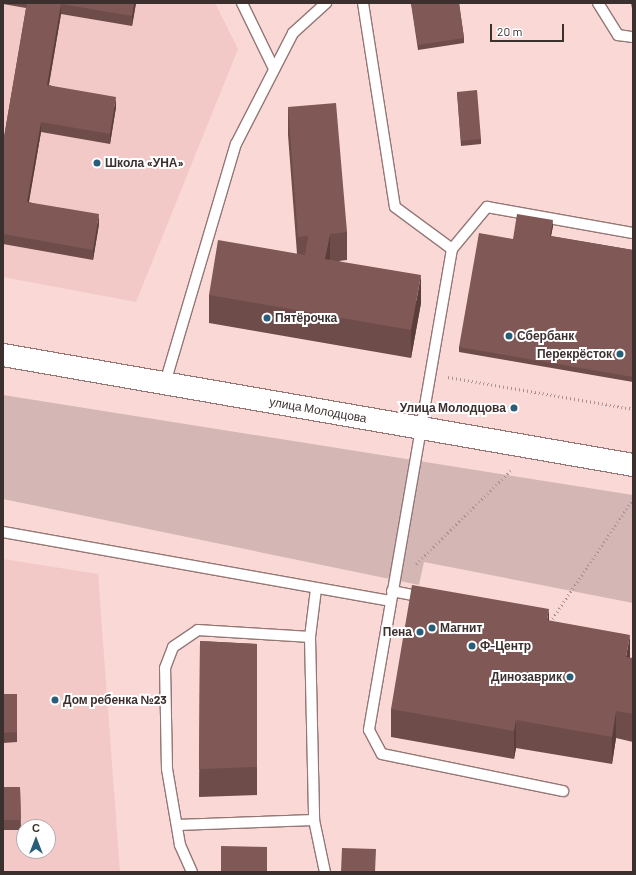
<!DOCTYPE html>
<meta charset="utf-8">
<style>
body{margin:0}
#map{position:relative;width:636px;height:875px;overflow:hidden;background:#f9d8d6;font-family:Barlow,sans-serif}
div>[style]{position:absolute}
.built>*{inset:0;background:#f2c9c6}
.green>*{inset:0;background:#d4b7b4}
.path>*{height:2.5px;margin-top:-1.25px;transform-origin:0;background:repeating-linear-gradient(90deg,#a9918f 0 1px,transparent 0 4px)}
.roads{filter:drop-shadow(1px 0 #947775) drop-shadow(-1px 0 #947775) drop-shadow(0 1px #947775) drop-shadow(0 -1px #947775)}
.service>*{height:10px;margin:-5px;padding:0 5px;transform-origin:5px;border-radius:5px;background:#fff}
.tertiary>*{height:22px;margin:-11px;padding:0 11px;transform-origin:11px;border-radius:11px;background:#fff}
.wall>*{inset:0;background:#6e4c4a}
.shaded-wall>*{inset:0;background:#5a3e3c}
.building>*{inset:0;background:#805856}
.dots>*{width:11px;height:11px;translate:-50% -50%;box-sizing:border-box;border:2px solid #fff;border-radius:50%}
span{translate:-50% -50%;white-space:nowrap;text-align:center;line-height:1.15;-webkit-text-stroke:4px #fff;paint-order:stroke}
.poi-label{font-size:12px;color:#3c302f;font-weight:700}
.left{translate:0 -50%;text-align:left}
.right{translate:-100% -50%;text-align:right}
.street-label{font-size:12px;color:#3c302f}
.frame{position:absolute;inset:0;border:4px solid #3c302f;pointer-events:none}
.north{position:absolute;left:16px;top:819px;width:40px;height:40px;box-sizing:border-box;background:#fff;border:1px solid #b1acac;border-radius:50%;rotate:0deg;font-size:11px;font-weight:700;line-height:16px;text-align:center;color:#3c302f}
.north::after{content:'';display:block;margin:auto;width:14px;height:18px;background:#285e7a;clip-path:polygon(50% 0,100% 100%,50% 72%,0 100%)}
.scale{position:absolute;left:490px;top:24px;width:74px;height:18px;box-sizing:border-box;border:2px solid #3c302f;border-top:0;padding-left:5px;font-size:12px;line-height:14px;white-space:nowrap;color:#3c302f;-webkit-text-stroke:3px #fff;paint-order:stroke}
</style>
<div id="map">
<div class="built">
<i style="clip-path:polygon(3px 3px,215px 3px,238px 49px,136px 302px,3px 277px)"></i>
<i style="clip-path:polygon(evenodd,3px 559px,98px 574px,120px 872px,3px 872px,3px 559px,24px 827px,48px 827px,48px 851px,24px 851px,24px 827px)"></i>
</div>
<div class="green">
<i style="clip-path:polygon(3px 395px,633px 495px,633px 603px,424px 562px,419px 585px,3px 499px)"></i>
</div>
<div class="path">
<i style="left:448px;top:377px;width:188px;rotate:9.8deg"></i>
<i style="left:416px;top:564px;width:135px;rotate:-44.7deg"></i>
<i style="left:550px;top:622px;width:148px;rotate:-56deg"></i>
</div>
<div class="roads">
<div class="service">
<i style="left:242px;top:3px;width:73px;rotate:64.1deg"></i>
<i style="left:363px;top:3px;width:206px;rotate:81.1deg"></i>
<i style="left:395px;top:207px;width:71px;rotate:36.4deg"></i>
<i style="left:452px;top:249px;width:488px;rotate:99.8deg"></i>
<i style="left:369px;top:730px;width:27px;rotate:62deg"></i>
<i style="left:382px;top:754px;width:185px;rotate:11.6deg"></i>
<i style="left:598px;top:3px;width:38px;rotate:58deg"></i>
<i style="left:618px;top:35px;width:15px;rotate:8deg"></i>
<i style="left:452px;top:249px;width:55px;rotate:-50.2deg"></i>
<i style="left:487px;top:207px;width:148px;rotate:10.1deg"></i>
<i style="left:165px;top:383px;width:249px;rotate:-73.5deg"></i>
<i style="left:236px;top:144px;width:125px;rotate:-62.8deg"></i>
<i style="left:293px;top:33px;width:45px;rotate:-42.3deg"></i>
<i style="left:3px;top:532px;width:393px;rotate:10.1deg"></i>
<i style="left:316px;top:589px;width:48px;rotate:97.1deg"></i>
<i style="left:310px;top:637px;width:183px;rotate:88.7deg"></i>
<i style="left:314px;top:820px;width:53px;rotate:78.1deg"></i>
<i style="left:392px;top:591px;width:32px;rotate:11deg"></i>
<i style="left:177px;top:825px;width:137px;rotate:-2.1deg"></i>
<i style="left:192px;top:872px;width:30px;rotate:-114deg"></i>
<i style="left:180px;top:845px;width:77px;rotate:-99.7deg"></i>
<i style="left:167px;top:769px;width:101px;rotate:-91.1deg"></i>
<i style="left:165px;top:668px;width:22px;rotate:-69deg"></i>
<i style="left:173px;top:647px;width:30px;rotate:-34deg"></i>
<i style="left:198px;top:630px;width:112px;rotate:3.6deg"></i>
</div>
<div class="tertiary">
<i style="left:3px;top:355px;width:640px;rotate:9.9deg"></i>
</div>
</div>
<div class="wall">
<i style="clip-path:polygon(3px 3px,136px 3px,132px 26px,61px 14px,49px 85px,116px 107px,110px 144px,41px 132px,29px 202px,99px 224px,93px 260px,3px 244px,3px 143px,26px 8px,3px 4px)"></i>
<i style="clip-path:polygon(411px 3px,459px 3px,464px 38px,464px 43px,418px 50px)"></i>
<i style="clip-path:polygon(631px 3px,633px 3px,633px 14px)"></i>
<i style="clip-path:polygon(457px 92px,481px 139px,481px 144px,461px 146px)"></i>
<i style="clip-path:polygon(288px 107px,347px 232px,347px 260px,339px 261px,421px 303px,411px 358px,209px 323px,209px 295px,297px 254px,288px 135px)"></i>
<i style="clip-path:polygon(553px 226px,551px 236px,633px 250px,633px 382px,459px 352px,459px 347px,513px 239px)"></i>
<i style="clip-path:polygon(549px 621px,630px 658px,633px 658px,633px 742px,616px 738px,612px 764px,516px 748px,514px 759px,391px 737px,391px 709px)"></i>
<i style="clip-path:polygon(200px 641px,257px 644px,257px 795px,199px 797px)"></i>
<i style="clip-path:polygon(3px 694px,17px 694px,17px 742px,3px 743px)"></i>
<i style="clip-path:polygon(3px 787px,20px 787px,21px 830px,3px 830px)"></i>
</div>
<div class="shaded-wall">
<i style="clip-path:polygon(134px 3px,136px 3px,132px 26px,132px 16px)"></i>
<i style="clip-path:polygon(61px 4px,61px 14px,47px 95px,47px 85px)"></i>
<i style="clip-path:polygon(116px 97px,116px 107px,110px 144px,110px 134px)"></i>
<i style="clip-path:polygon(41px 122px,41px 132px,27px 212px,27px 202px)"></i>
<i style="clip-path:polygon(99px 214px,99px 224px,93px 260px,93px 250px)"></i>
<i style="clip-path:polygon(553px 220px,553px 226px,550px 241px,550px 236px)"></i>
<i style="clip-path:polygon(330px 234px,330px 262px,325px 259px)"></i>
<i style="clip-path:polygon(421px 275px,421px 303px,411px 358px,411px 330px)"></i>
<i style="clip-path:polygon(549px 609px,549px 637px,547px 620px)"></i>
<i style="clip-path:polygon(630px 635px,630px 663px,626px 657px)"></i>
<i style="clip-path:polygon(616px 711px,616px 738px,612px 764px,612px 737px)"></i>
<i style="clip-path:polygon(516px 720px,516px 748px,514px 759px,514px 731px)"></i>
</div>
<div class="building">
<i style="clip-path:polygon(27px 3px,134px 3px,132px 16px,61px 4px,47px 85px,116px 97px,110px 134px,41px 122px,27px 202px,99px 214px,93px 250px,3px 234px,3px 143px)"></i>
<i style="clip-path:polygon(411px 3px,459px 3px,464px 38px,418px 45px)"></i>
<i style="clip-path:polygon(477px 90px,481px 139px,461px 141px,457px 92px)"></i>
<i style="clip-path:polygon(336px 103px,347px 232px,330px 234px,325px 259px,421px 275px,411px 330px,209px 295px,218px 240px,305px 255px,308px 236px,298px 237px,288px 107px)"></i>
<i style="clip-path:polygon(517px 214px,553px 220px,550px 236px,633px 250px,633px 377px,459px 347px,479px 233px,513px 239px)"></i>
<i style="clip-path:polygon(412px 585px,549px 609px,547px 620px,630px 635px,626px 657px,633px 658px,633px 714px,616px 711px,612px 737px,516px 720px,514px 731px,391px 709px)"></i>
<i style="clip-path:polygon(200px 641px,257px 644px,257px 767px,199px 769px)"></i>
<i style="clip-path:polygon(3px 694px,17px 694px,17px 732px,3px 733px)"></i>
<i style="clip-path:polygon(3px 787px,20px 787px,21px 820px,3px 820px)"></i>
<i style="clip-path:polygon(221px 846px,267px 847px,267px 872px,221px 872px)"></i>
<i style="clip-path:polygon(342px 848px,376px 849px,375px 872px,341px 872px)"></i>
</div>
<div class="dots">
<i style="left:97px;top:163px;background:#285e7a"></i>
<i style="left:267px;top:318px;background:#285e7a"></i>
<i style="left:509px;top:336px;background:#285e7a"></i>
<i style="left:620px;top:354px;background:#285e7a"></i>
<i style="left:514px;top:408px;background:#285e7a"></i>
<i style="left:432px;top:628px;background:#285e7a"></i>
<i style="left:420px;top:632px;background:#285e7a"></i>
<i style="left:472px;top:646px;background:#285e7a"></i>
<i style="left:570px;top:677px;background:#285e7a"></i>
<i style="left:55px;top:700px;background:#285e7a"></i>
</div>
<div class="poi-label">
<span class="left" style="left:105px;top:163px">Школа «УНА»</span>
<span class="left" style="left:275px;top:318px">Пятёрочка</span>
<span class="left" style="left:517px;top:336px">Сбербанк</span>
<span class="right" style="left:612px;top:354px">Перекрёсток</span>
<span class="right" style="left:506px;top:408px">Улица Молодцова</span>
<span class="left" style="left:440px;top:628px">Магнит</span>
<span class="right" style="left:412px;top:632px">Пена</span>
<span class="left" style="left:480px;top:646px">Ф-Центр</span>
<span class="right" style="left:562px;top:677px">Динозаврик</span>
<span class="left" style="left:63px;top:700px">Дом ребенка №23</span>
</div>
<div class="street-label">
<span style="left:318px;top:410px;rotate:10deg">улица Молодцова</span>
</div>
<div class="frame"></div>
<div class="north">С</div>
<div class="scale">20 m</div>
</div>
